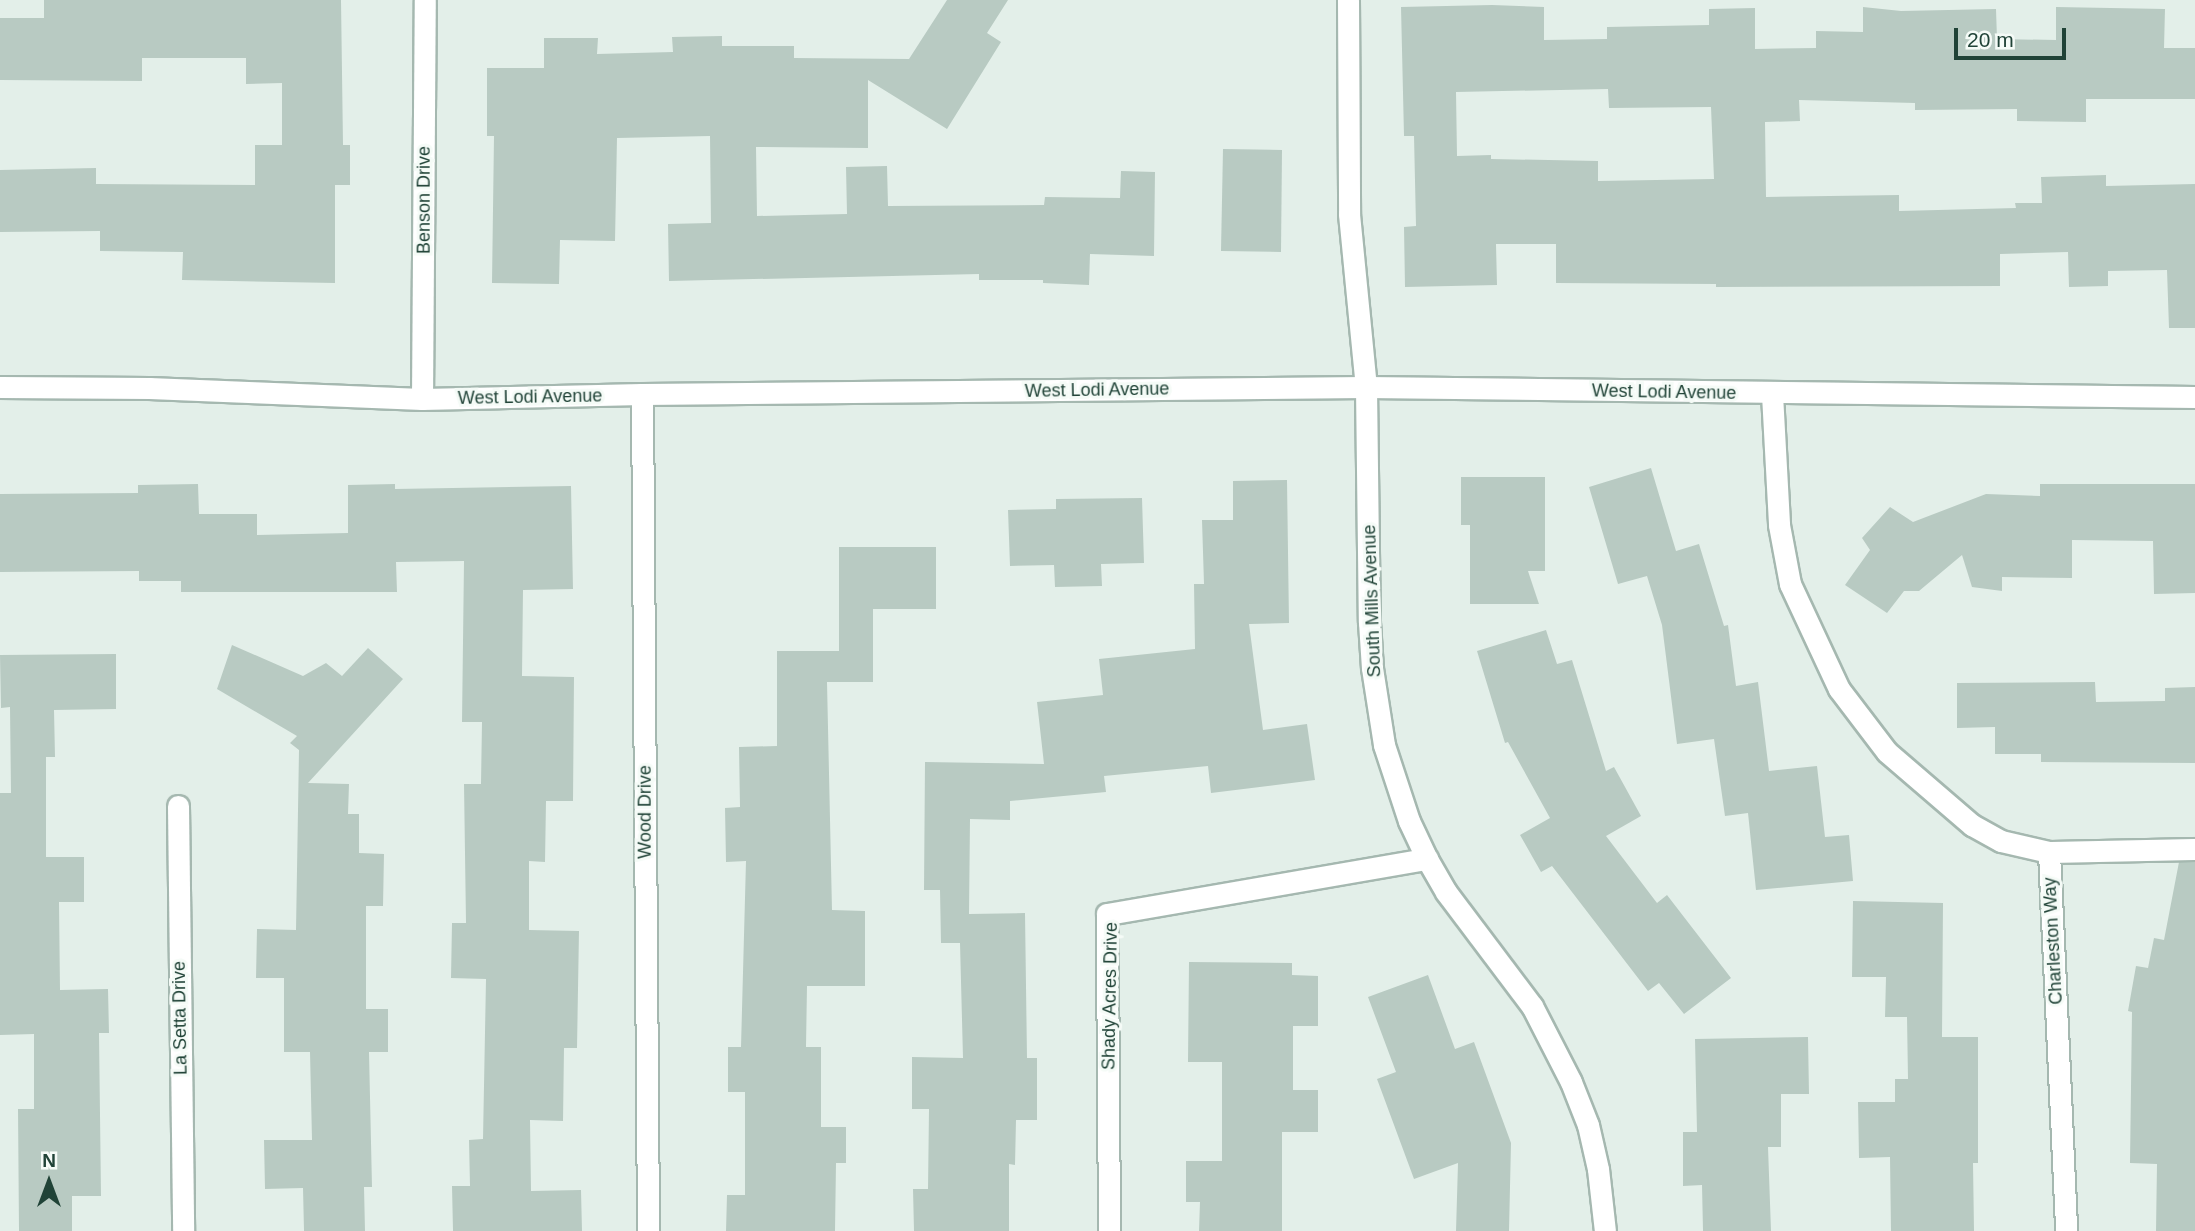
<!DOCTYPE html>
<html>
<head>
<meta charset="utf-8">
<style>
  body { margin:0 }
  #map { position:relative; width:2195px; height:1231px; overflow:hidden; background:#e3efe9; font-family:Helvetica,sans-serif }
  div>[style] { position:absolute }
  .building>* { inset:0; background:#b8cac2 }
  .roads { filter:drop-shadow(2px 0 #a5b8b0) drop-shadow(-2px 0 #a5b8b0) drop-shadow(0 2px #a5b8b0) drop-shadow(0 -2px #a5b8b0) }
  .minor>* { height:21px; margin:-10.5px; padding:0 10.5px; transform-origin:10.5px; border-radius:10.5px; background:#fff }
  .tertiary>* { height:21px; margin:-10.5px; padding:0 10.5px; transform-origin:10.5px; border-radius:10.5px; background:#fff }
  .secondary>* { height:21px; margin:-10.5px; padding:0 10.5px; transform-origin:10.5px; border-radius:10.5px; background:#fff }
  span { translate:-50% -50%; white-space:nowrap; text-align:center; line-height:1.15; -webkit-text-stroke:6px #f5fbf7; paint-order:stroke }
  .street-label { font-size:18px; color:#204337 }
  .north { position:absolute; left:14px; top:1147px; width:70px; height:70px; -webkit-text-stroke:5px #f5fbf7; paint-order:stroke; rotate:0deg; font-size:19px; font-weight:700; line-height:28px; text-align:center; color:#204337 }
  .north::after { content:''; display:block; margin:auto; width:24px; height:32px; background:#204337; clip-path:polygon(50% 0,100% 100%,50% 72%,0 100%) }
  .scale { position:absolute; left:1954px; top:28px; width:112px; height:32px; box-sizing:border-box; border:4px solid #204337; border-top:0; padding-left:9px; font-size:21px; line-height:24px; white-space:nowrap; color:#204337; -webkit-text-stroke:5px #f5fbf7; paint-order:stroke }
</style>
</head>
<body>
<div id="map">
  <div class="building">
    <i style="clip-path:polygon(44px 0,341px 0,343px 145px,350px 145px,350px 185px,335px 185px,335px 283px,182px 280px,183px 252px,100px 251px,100px 231px,0 232px,0 170px,96px 168px,96px 184px,255px 185px,255px 145px,282px 145px,282px 83px,246px 84px,246px 58px,142px 58px,142px 81px,0 80px,0 18px,44px 18px)"></i>
    <i style="clip-path:polygon(947px 0,1008px 0,987px 33px,1001px 42px,947px 129px,868px 80px,868px 148px,756px 147px,757px 216px,847px 214px,846px 167px,887px 166px,888px 206px,1044px 205px,1045px 197px,1120px 198px,1121px 171px,1155px 172px,1154px 256px,1090px 254px,1089px 285px,1043px 283px,1043px 280px,979px 280px,979px 274px,669px 281px,668px 224px,711px 223px,710px 136px,617px 138px,615px 241px,560px 240px,559px 284px,492px 283px,494px 136px,487px 136px,487px 68px,544px 68px,544px 38px,598px 38px,597px 54px,673px 52px,672px 37px,722px 36px,722px 46px,794px 46px,794px 58px,909px 59px)"></i>
    <i style="clip-path:polygon(evenodd,1492px 5px,1544px 7px,1544px 40px,1607px 39px,1607px 27px,1709px 25px,1709px 9px,1755px 8px,1755px 49px,1816px 48px,1816px 31px,1863px 32px,1863px 7px,1901px 11px,1996px 9px,1997px 39px,2056px 40px,2056px 7px,2165px 9px,2164px 48px,2195px 48px,2195px 99px,2086px 99px,2086px 122px,2017px 121px,2017px 109px,1915px 110px,1915px 103px,1799px 100px,1800px 121px,1765px 122px,1766px 197px,1899px 195px,1899px 211px,2016px 208px,2015px 203px,2042px 203px,2041px 177px,2106px 175px,2106px 186px,2195px 184px,2195px 328px,2169px 328px,2167px 270px,2108px 271px,2108px 286px,2069px 287px,2068px 252px,2000px 254px,2000px 286px,1716px 287px,1716px 284px,1556px 283px,1556px 244px,1496px 244px,1497px 285px,1405px 287px,1404px 227px,1416px 226px,1414px 136px,1404px 136px,1401px 7px,1492px 5px,1608px 89px,1609px 108px,1711px 107px,1714px 179px,1598px 181px,1598px 161px,1491px 159px,1491px 155px,1457px 156px,1456px 92px,1608px 89px)"></i>
    <i style="clip-path:polygon(1223px 149px,1282px 150px,1281px 252px,1221px 251px)"></i>
    <i style="clip-path:polygon(1651px 468px,1676px 551px,1699px 544px,1724px 626px,1728px 625px,1736px 686px,1758px 682px,1769px 771px,1817px 766px,1825px 837px,1849px 835px,1853px 881px,1756px 890px,1748px 813px,1725px 816px,1714px 739px,1677px 744px,1662px 625px,1647px 576px,1618px 584px,1589px 487px)"></i>
    <i style="clip-path:polygon(1461px 477px,1545px 477px,1545px 571px,1528px 571px,1539px 604px,1470px 604px,1470px 525px,1461px 525px)"></i>
    <i style="clip-path:polygon(1287px 480px,1289px 623px,1249px 624px,1263px 730px,1307px 724px,1315px 780px,1211px 793px,1208px 766px,1104px 776px,1106px 792px,1010px 801px,1010px 820px,970px 819px,969px 914px,1025px 913px,1027px 1058px,1037px 1058px,1037px 1120px,1016px 1120px,1015px 1165px,1009px 1164px,1009px 1231px,914px 1231px,913px 1189px,928px 1189px,929px 1109px,912px 1109px,912px 1057px,963px 1058px,960px 943px,941px 943px,940px 890px,924px 890px,925px 762px,1044px 764px,1037px 702px,1103px 695px,1099px 659px,1195px 649px,1194px 584px,1204px 584px,1202px 520px,1233px 520px,1233px 481px)"></i>
    <i style="clip-path:polygon(198px 484px,199px 514px,257px 514px,257px 535px,348px 533px,348px 485px,395px 484px,395px 489px,571px 486px,573px 589px,523px 590px,522px 676px,574px 677px,573px 801px,546px 801px,545px 862px,529px 861px,529px 930px,579px 931px,577px 1048px,564px 1048px,563px 1121px,530px 1120px,531px 1191px,581px 1190px,582px 1231px,453px 1231px,452px 1186px,470px 1186px,469px 1140px,483px 1139px,486px 979px,451px 978px,452px 923px,466px 923px,464px 784px,481px 784px,482px 722px,462px 722px,464px 561px,396px 562px,397px 592px,181px 592px,181px 581px,139px 581px,139px 571px,0 572px,0 494px,138px 493px,138px 485px)"></i>
    <i style="clip-path:polygon(2040px 484px,2195px 484px,2195px 593px,2154px 594px,2153px 541px,2072px 540px,2072px 578px,2002px 577px,2002px 591px,1972px 587px,1962px 555px,1919px 591px,1904px 591px,1887px 613px,1845px 585px,1870px 550px,1862px 538px,1890px 507px,1913px 522px,1986px 494px,2040px 496px)"></i>
    <i style="clip-path:polygon(1142px 498px,1144px 563px,1101px 564px,1102px 586px,1055px 587px,1054px 565px,1010px 566px,1008px 510px,1056px 509px,1056px 499px)"></i>
    <i style="clip-path:polygon(839px 547px,936px 547px,936px 609px,873px 609px,873px 682px,827px 682px,832px 910px,865px 911px,865px 986px,807px 986px,806px 1047px,821px 1047px,821px 1127px,846px 1127px,846px 1163px,836px 1163px,835px 1231px,726px 1231px,727px 1195px,745px 1195px,745px 1092px,728px 1092px,728px 1047px,741px 1047px,746px 861px,726px 862px,725px 808px,740px 807px,739px 747px,777px 746px,777px 651px,839px 651px)"></i>
    <i style="clip-path:polygon(1546px 630px,1557px 664px,1572px 660px,1606px 771px,1614px 767px,1641px 816px,1606px 836px,1657px 903px,1667px 895px,1731px 978px,1684px 1014px,1659px 983px,1648px 991px,1552px 866px,1541px 872px,1520px 835px,1550px 818px,1508px 742px,1505px 743px,1477px 651px)"></i>
    <i style="clip-path:polygon(232px 645px,303px 676px,326px 663px,342px 676px,368px 648px,403px 679px,308px 783px,349px 784px,348px 814px,359px 814px,359px 853px,384px 854px,383px 906px,366px 906px,366px 1009px,388px 1009px,388px 1052px,369px 1052px,372px 1187px,364px 1187px,365px 1231px,304px 1231px,303px 1188px,265px 1189px,264px 1140px,312px 1140px,310px 1052px,284px 1052px,284px 978px,256px 978px,257px 929px,296px 930px,299px 750px,290px 743px,297px 736px,217px 689px)"></i>
    <i style="clip-path:polygon(116px 654px,116px 709px,54px 710px,55px 757px,46px 757px,46px 857px,84px 857px,84px 902px,59px 902px,60px 990px,108px 989px,109px 1033px,99px 1033px,101px 1196px,72px 1196px,72px 1231px,19px 1231px,18px 1109px,34px 1109px,34px 1034px,0 1035px,0 793px,11px 793px,10px 707px,1px 708px,0 655px)"></i>
    <i style="clip-path:polygon(2095px 682px,2096px 702px,2165px 701px,2165px 688px,2195px 687px,2195px 763px,2041px 762px,2041px 754px,1995px 754px,1995px 727px,1957px 728px,1957px 683px)"></i>
    <i style="clip-path:polygon(2179px 862px,2195px 862px,2195px 1231px,2156px 1231px,2157px 1164px,2130px 1163px,2132px 1012px,2128px 1011px,2136px 966px,2148px 968px,2154px 938px,2164px 940px)"></i>
    <i style="clip-path:polygon(1853px 901px,1943px 903px,1942px 1037px,1978px 1037px,1978px 1163px,1973px 1163px,1974px 1231px,1891px 1231px,1890px 1157px,1859px 1158px,1858px 1102px,1895px 1102px,1895px 1079px,1908px 1079px,1907px 1017px,1885px 1017px,1886px 977px,1852px 977px)"></i>
    <i style="clip-path:polygon(1189px 962px,1292px 963px,1292px 975px,1318px 976px,1318px 1026px,1293px 1026px,1293px 1090px,1318px 1090px,1318px 1132px,1282px 1132px,1282px 1231px,1199px 1231px,1200px 1202px,1186px 1202px,1186px 1161px,1222px 1161px,1222px 1062px,1188px 1062px)"></i>
    <i style="clip-path:polygon(1428px 975px,1455px 1049px,1474px 1042px,1511px 1143px,1509px 1231px,1456px 1231px,1458px 1163px,1414px 1179px,1377px 1079px,1396px 1072px,1368px 997px)"></i>
    <i style="clip-path:polygon(1808px 1037px,1809px 1094px,1781px 1094px,1781px 1147px,1768px 1147px,1771px 1231px,1703px 1231px,1702px 1185px,1683px 1186px,1683px 1132px,1697px 1132px,1695px 1039px)"></i>
  </div>
  <div class="roads">
    <div class="minor">
      <i style="left:642px;top:394px;width:837px;rotate:89.59deg"></i>
      <i style="left:1772px;top:394px;width:131px;rotate:86.9deg"></i>
      <i style="left:1779px;top:525px;width:60px;rotate:79.4deg"></i>
      <i style="left:1790px;top:584px;width:116px;rotate:65deg"></i>
      <i style="left:1839px;top:689px;width:79px;rotate:52.7deg"></i>
      <i style="left:1887px;top:752px;width:112px;rotate:40.7deg"></i>
      <i style="left:1972px;top:825px;width:33px;rotate:29deg"></i>
      <i style="left:2001px;top:841px;width:49px;rotate:12.9deg"></i>
      <i style="left:2049px;top:852px;width:146px;rotate:-1.2deg"></i>
      <i style="left:422px;top:399px;width:399px;rotate:-89.6deg"></i>
      <i style="left:178px;top:806px;width:425px;rotate:89.3deg"></i>
      <i style="left:2049px;top:852px;width:379px;rotate:87.4deg"></i>
      <i style="left:1109px;top:1231px;width:317px;rotate:-90.4deg"></i>
      <i style="left:1107px;top:914px;width:325px;rotate:-9.8deg"></i>
    </div>
    <div class="tertiary">
      <i style="left:1348px;top:0;width:214px;rotate:89.7deg"></i>
      <i style="left:1349px;top:214px;width:174px;rotate:84.4deg"></i>
      <i style="left:1366px;top:387px;width:235px;rotate:89.3deg"></i>
      <i style="left:1369px;top:622px;width:46px;rotate:86.3deg"></i>
      <i style="left:1372px;top:668px;width:78px;rotate:81.1deg"></i>
      <i style="left:1384px;top:745px;width:80px;rotate:71.8deg"></i>
      <i style="left:1409px;top:821px;width:42px;rotate:64.7deg"></i>
      <i style="left:1427px;top:859px;width:38px;rotate:60deg"></i>
      <i style="left:1446px;top:892px;width:143px;rotate:53deg"></i>
      <i style="left:1532px;top:1006px;width:85px;rotate:62.8deg"></i>
      <i style="left:1571px;top:1082px;width:46px;rotate:68.4deg"></i>
      <i style="left:1588px;top:1125px;width:45px;rotate:77.2deg"></i>
      <i style="left:1598px;top:1169px;width:62px;rotate:83.6deg"></i>
    </div>
    <div class="secondary">
      <i style="left:0;top:387px;width:149px;rotate:0.4deg"></i>
      <i style="left:149px;top:388px;width:273px;rotate:2.3deg"></i>
      <i style="left:422px;top:399px;width:220px;rotate:-1.3deg"></i>
      <i style="left:642px;top:394px;width:724px;rotate:-0.55deg"></i>
      <i style="left:1366px;top:387px;width:829px;rotate:0.69deg"></i>
    </div>
  </div>
  <div class="street-label">
    <span style="left:424px;top:200px;rotate:-90deg">Benson Drive</span>
    <span style="left:1097px;top:390px;rotate:-1deg">West Lodi Avenue</span>
    <span style="left:1664px;top:392px;rotate:1deg">West Lodi Avenue</span>
    <span style="left:530px;top:397px;rotate:-1deg">West Lodi Avenue</span>
    <span style="left:1372px;top:601px;rotate:-92deg">South Mills Avenue</span>
    <span style="left:645px;top:812px;rotate:-90deg">Wood Drive</span>
    <span style="left:2053px;top:941px;rotate:-93deg">Charleston Way</span>
    <span style="left:1110px;top:996px;rotate:-89deg">Shady Acres Drive</span>
    <span style="left:180px;top:1018px;rotate:-91deg">La Setta Drive</span>
  </div>
  <div class="north">N</div>
  <div class="scale">20 m</div>
</div>
</body>
</html>
